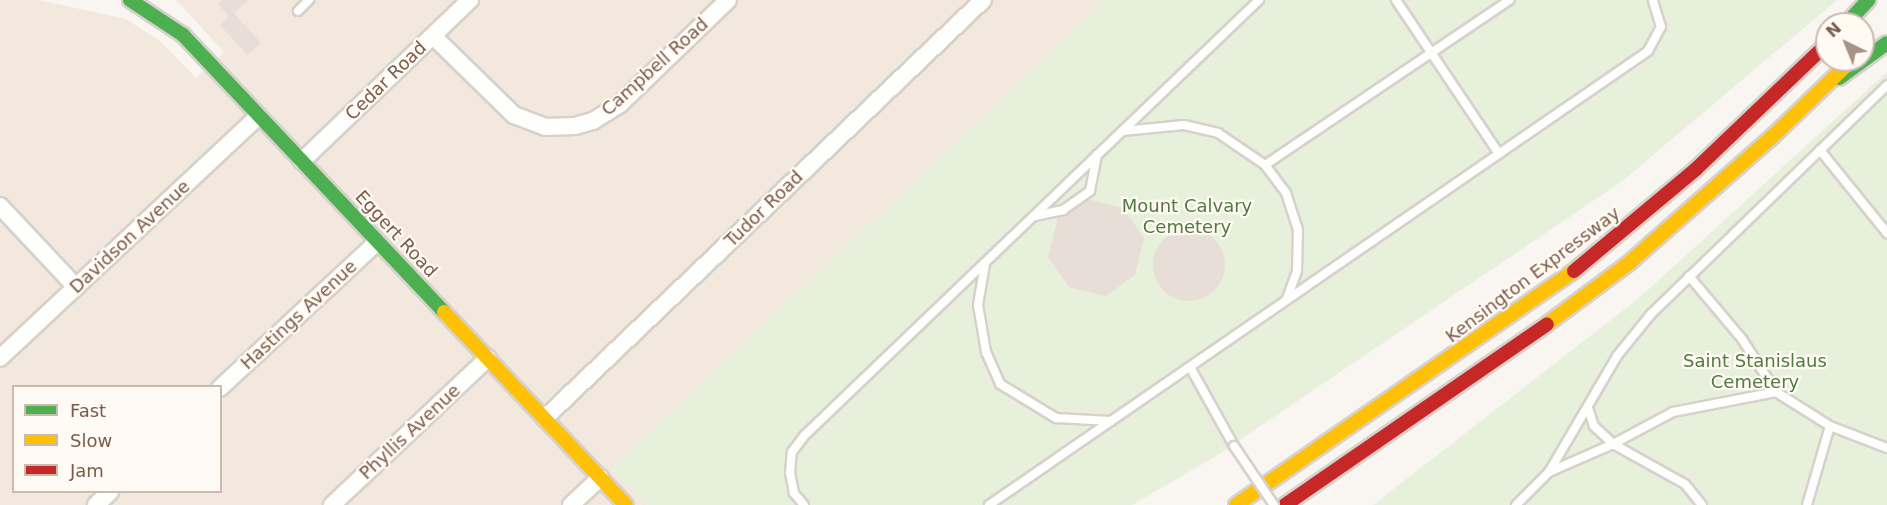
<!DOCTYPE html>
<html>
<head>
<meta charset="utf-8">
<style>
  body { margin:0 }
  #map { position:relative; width:1887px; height:505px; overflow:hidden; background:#f9f5f0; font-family:"DejaVu Sans",sans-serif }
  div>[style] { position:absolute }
  .residential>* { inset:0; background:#f2e8de }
  .green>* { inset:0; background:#e7f0db }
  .building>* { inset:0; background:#e6ded7 }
  .round { border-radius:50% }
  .roads { filter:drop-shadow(2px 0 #d7d1cb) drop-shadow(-2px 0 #d7d1cb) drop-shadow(0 2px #d7d1cb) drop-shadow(0 -2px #d7d1cb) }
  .lane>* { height:8px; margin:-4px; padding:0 4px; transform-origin:4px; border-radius:4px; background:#fefefd }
  .street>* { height:16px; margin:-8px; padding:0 8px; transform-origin:8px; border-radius:8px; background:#fefefd }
  .fast>* { height:14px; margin:-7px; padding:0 7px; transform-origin:7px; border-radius:7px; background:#4caf50 }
  .slow>* { height:14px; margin:-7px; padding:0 7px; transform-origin:7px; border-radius:7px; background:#ffc107 }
  .jam>* { height:14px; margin:-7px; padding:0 7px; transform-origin:7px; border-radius:7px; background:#c62828 }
  .bridges { filter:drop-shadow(2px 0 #d7d1cb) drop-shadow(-2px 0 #d7d1cb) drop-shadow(0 2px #d7d1cb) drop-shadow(0 -2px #d7d1cb) }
  .lane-bridge>* { height:8px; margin:-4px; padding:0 4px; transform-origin:4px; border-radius:4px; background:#fefefd }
  span { translate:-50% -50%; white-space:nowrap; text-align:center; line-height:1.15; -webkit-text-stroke:4.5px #fffaf3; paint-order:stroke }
  .street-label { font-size:18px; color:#7a5c4d }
  .park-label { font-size:18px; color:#537a41 }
  .legend { position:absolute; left:12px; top:385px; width:210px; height:108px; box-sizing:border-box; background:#fffaf3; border:2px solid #cabbb1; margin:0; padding:8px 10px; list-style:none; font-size:18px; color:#7a5c4d }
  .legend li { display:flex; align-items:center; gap:12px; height:30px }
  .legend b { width:30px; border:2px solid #cabbb1 }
  .north { position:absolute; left:1815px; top:12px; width:60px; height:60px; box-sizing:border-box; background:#fffaf3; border:2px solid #cabbb1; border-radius:50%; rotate:317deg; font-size:16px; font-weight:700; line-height:24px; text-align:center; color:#7a5c4d }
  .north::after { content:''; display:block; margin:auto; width:21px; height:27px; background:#a69286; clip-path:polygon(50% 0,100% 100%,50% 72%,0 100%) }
</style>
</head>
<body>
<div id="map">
  <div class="residential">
    <i style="clip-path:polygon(evenodd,0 0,38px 0,126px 19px,160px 41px,196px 78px,224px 52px,176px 0,1105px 0,612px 468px,648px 505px,0 505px,0 0,14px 386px,220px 386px,220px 492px,14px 492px,14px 386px)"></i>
  </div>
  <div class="green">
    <i style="clip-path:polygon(1105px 0,1837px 0,1621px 182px,1213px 458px,1132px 505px,648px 505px,611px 468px)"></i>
    <i style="clip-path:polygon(1887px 72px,1887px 505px,1373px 505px,1639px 298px)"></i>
  </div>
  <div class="building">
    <i style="clip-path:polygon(222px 0,249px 0,234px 13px,261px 43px,247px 55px,220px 25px,229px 16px,218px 4px)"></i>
    <i style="clip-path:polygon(1086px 199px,1123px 208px,1144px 238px,1135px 275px,1106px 296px,1069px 287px,1048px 257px,1060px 209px,1073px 200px,1078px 206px)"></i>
    <i class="round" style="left:1153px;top:229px;width:72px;height:72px"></i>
  </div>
  <div class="roads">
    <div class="lane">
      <i style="left:1396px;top:0;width:185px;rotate:56.2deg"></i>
      <i style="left:298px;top:11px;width:16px;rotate:-45deg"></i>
      <i style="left:1123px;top:131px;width:61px;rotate:-5.6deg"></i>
      <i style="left:1184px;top:125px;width:35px;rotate:13deg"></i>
      <i style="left:1218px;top:133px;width:57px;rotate:34.2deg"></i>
      <i style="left:1265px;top:165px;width:35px;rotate:53deg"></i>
      <i style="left:1286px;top:193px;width:39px;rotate:72deg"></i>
      <i style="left:1298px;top:230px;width:41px;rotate:91.4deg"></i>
      <i style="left:1297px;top:271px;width:30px;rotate:110deg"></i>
      <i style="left:1820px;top:150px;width:107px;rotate:51.1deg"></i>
      <i style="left:1265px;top:165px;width:295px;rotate:-34deg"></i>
      <i style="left:1035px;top:216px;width:29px;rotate:-12deg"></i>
      <i style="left:1063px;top:210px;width:33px;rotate:-35deg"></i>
      <i style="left:1090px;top:191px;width:37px;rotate:-79deg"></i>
      <i style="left:985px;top:264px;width:42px;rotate:99.7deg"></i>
      <i style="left:978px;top:305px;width:48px;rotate:80.3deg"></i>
      <i style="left:986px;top:352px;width:35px;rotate:66deg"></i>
      <i style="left:1000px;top:384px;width:66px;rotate:31.3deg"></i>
      <i style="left:1056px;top:418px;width:55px;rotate:3.1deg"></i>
      <i style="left:1689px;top:276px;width:82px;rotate:49.9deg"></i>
      <i style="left:1742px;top:339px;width:63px;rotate:57.3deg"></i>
      <i style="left:1776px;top:392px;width:64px;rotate:32.2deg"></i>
      <i style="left:1830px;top:426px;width:61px;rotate:21.1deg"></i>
      <i style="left:1190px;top:367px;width:90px;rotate:60.9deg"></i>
      <i style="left:1588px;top:408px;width:19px;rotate:72deg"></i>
      <i style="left:1594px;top:426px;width:26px;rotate:43deg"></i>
      <i style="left:1613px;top:444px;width:68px;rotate:-28.1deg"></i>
      <i style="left:1673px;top:412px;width:105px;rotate:-11deg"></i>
      <i style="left:1549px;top:472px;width:134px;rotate:-59.6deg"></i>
      <i style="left:1617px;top:356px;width:54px;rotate:-51deg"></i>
      <i style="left:1651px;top:314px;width:329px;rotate:-44.1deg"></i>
      <i style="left:804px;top:505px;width:16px;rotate:-130deg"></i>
      <i style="left:794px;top:493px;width:20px;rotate:-101deg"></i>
      <i style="left:790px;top:473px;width:21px;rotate:-85deg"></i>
      <i style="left:792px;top:452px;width:21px;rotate:-53deg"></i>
      <i style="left:805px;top:435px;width:629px;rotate:-43.78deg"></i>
      <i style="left:989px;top:505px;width:800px;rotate:-34.56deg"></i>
      <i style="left:1648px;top:51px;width:27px;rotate:-62deg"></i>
      <i style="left:1661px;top:27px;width:28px;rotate:-107deg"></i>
      <i style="left:1516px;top:505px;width:47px;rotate:-45deg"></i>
      <i style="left:1549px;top:472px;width:70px;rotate:-23.6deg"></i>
      <i style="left:1613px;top:444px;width:82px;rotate:29.1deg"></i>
      <i style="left:1685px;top:484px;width:27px;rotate:51deg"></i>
      <i style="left:1807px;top:505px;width:82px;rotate:-73.8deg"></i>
    </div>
    <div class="street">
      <i style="left:433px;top:36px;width:113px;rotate:44.3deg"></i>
      <i style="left:514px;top:115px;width:33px;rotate:21deg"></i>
      <i style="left:545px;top:127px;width:30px;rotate:-2deg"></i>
      <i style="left:575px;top:126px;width:19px;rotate:-16deg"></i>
      <i style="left:593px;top:121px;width:31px;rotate:-32deg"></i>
      <i style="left:619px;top:105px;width:151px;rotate:-43.9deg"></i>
      <i style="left:302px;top:161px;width:233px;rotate:-43.8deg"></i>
      <i style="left:0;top:206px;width:111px;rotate:46.8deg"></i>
      <i style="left:0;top:358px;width:354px;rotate:-43.1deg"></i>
      <i style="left:220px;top:388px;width:214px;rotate:-42.9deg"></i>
      <i style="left:545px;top:418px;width:605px;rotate:-43.66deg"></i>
      <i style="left:96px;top:505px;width:19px;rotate:-43deg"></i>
      <i style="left:332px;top:505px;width:214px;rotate:-43.3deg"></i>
      <i style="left:571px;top:505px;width:40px;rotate:-43deg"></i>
    </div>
    <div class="fast">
      <i style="left:130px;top:0;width:64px;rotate:33.4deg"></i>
      <i style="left:183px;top:35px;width:381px;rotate:46.7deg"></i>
      <i style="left:1846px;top:24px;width:33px;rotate:-47deg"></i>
      <i style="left:1839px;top:78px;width:59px;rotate:-36.1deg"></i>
    </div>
    <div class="slow">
      <i style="left:444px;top:312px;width:265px;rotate:46.7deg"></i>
      <i style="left:1547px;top:324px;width:102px;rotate:-36.6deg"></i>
      <i style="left:1629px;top:263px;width:192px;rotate:-41.4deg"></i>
      <i style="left:1773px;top:136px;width:110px;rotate:-43.9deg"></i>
      <i style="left:1236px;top:505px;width:411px;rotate:-34.7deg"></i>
    </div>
    <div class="jam">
      <i style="left:1574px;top:271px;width:159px;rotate:-39.9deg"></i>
      <i style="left:1696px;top:169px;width:181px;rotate:-43.7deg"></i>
      <i style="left:1285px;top:505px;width:318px;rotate:-34.6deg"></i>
    </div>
  </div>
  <div class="bridges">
    <div class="lane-bridge">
      <i style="left:1234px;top:446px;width:71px;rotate:55.9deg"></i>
    </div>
  </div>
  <div class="street-label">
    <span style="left:655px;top:67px;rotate:-42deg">Campbell Road</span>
    <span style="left:386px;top:81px;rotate:-44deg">Cedar Road</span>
    <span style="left:764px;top:209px;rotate:-44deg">Tudor Road</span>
    <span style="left:396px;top:234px;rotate:47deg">Eggert Road</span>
    <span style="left:130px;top:237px;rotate:-43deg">Davidson Avenue</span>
    <span style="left:1533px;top:275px;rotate:-37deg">Kensington Expressway</span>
    <span style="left:299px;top:315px;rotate:-43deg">Hastings Avenue</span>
    <span style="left:410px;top:432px;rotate:-43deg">Phyllis Avenue</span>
  </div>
  <div class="park-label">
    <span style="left:1187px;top:217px">Mount Calvary<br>Cemetery</span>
    <span style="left:1755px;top:372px">Saint Stanislaus<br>Cemetery</span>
  </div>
  <ul class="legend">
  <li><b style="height:8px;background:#4caf50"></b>Fast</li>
  <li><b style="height:8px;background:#ffc107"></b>Slow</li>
  <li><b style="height:8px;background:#c62828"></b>Jam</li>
  </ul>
  <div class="north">N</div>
</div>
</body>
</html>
